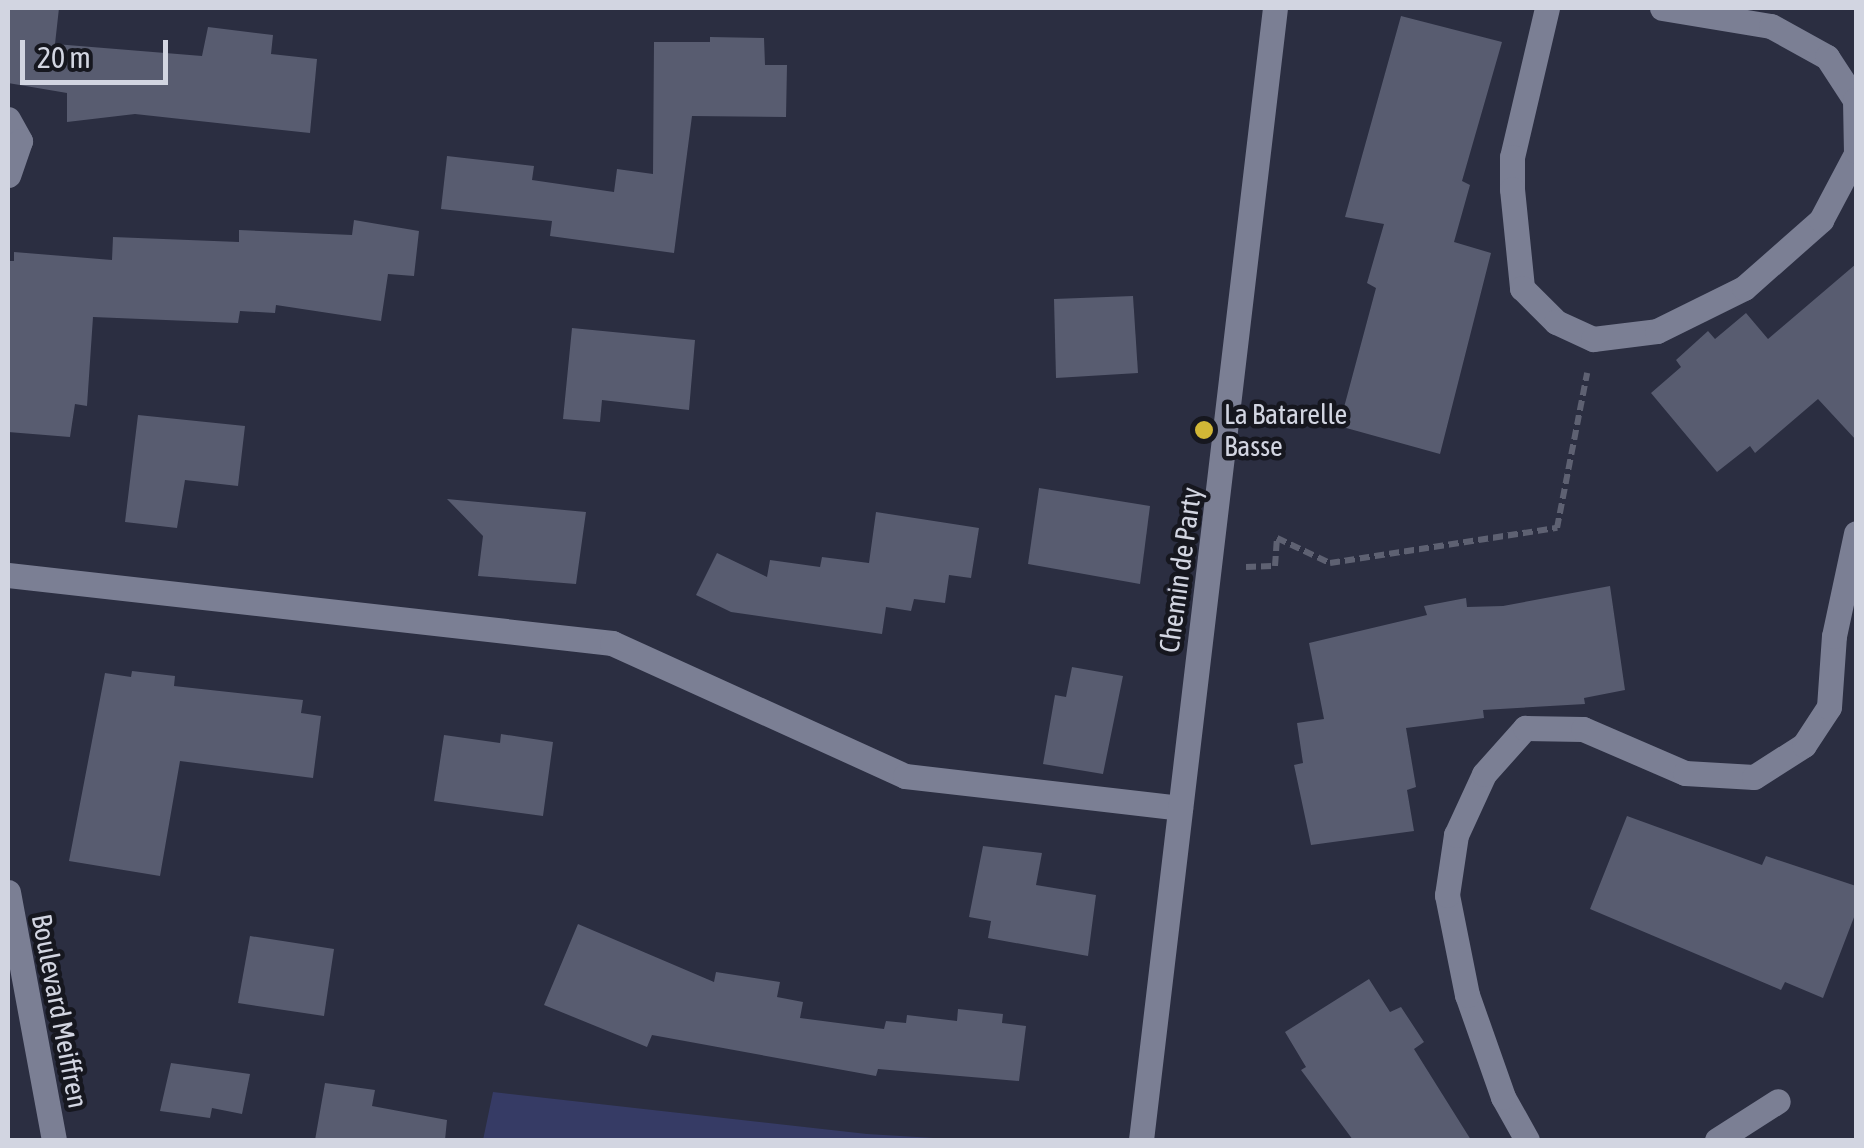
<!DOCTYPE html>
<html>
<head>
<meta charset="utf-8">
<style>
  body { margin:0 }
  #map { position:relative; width:1864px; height:1148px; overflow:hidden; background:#2b2e41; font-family:"Asap Condensed",sans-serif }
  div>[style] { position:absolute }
  .green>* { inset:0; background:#363b65 }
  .building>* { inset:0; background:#585c70 }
  .path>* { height:6px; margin-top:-3px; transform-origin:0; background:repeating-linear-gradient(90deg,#5e6172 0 10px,transparent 0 15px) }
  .minor>* { height:25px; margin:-12.5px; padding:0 12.5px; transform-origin:12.5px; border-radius:12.5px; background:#7b7f94 }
  .dots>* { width:28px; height:28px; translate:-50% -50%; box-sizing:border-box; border:5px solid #16171f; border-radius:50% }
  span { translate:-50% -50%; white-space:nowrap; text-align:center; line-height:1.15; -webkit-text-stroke:9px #16171f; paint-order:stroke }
  .poi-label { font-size:28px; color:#d2d5e1 }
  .left { translate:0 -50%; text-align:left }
  .street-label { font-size:28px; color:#d2d5e1 }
  .frame { position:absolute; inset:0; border:10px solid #d2d5e1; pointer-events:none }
  .scale { position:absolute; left:20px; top:40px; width:148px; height:45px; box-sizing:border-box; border:5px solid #d2d5e1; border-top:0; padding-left:12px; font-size:30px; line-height:35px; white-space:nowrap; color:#d2d5e1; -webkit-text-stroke:8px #16171f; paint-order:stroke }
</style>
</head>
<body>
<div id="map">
  <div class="green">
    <i style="clip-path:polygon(493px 1092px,867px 1134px,967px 1140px,483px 1140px)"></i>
  </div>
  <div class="building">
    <i style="clip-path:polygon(8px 8px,59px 8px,55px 44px,202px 56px,208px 27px,273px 35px,271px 54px,317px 59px,310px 133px,135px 114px,67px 122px,67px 93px,8px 83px)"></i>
    <i style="clip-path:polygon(1401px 16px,1502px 42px,1462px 181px,1470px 185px,1454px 242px,1491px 253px,1440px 454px,1339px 426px,1376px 288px,1367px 283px,1384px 224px,1345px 217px)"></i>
    <i style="clip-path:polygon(710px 37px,764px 38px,765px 65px,787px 65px,786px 117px,692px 116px,674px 253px,550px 236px,552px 221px,441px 209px,447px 156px,534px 166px,532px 180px,614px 192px,617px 169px,653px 174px,654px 42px,710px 42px)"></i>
    <i style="clip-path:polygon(354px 220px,419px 231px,414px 276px,388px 274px,381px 321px,276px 305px,275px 313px,240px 311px,238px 323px,93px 317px,87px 406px,75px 404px,70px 437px,8px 432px,8px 261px,14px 261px,14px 252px,112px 260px,113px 237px,239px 242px,239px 230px,352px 235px)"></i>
    <i style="clip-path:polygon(1856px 264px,1856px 440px,1818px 399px,1755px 453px,1750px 446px,1717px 472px,1651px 393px,1681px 367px,1676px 360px,1708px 331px,1715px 339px,1746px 313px,1768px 339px)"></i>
    <i style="clip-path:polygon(1133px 296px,1138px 373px,1056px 378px,1054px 299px)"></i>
    <i style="clip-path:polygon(572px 328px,695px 340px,689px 410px,602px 400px,600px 422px,563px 419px)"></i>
    <i style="clip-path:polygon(138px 415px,245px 426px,238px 486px,185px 480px,177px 528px,125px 522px)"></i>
    <i style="clip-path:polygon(1039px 488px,1150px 506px,1140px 584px,1028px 564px)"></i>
    <i style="clip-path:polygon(447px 499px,586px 512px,576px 584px,478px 576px,483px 536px)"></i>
    <i style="clip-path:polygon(876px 512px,979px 528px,971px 578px,949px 575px,945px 603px,914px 599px,911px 611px,886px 607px,882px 634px,731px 612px,696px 595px,717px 553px,767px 577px,770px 560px,820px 567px,822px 557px,869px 563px)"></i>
    <i style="clip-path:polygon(1610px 586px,1625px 690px,1584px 698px,1585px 704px,1483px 710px,1484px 718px,1406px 728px,1416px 787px,1407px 790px,1414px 831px,1311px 845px,1294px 765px,1303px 763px,1297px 723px,1324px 719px,1309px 643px,1427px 615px,1424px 606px,1466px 598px,1467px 607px,1503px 606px)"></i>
    <i style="clip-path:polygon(1072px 667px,1123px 676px,1103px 774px,1043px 764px,1055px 695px,1066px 697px)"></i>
    <i style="clip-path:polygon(132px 671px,175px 676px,174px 686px,303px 700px,301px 713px,321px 716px,313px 778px,180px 761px,160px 876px,69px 861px,105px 673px,131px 677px)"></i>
    <i style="clip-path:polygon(501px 734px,553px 742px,543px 816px,434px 801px,444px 735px,500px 743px)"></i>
    <i style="clip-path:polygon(1627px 816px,1762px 865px,1766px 856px,1856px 886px,1856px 912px,1823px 998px,1785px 982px,1781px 990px,1590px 909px)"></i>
    <i style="clip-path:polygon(983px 846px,1042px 853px,1036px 885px,1096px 895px,1088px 956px,988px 938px,991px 921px,969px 917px)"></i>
    <i style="clip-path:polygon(578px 924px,714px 982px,716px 972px,780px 982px,777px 997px,803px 1002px,800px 1018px,884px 1029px,886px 1021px,906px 1023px,907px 1015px,957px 1021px,958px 1009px,1003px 1014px,1002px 1023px,1026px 1026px,1019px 1081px,878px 1069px,876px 1076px,652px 1035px,647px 1047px,544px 1005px)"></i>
    <i style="clip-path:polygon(250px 936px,334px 949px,324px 1016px,238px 1003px)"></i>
    <i style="clip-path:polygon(1369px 979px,1390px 1012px,1401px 1007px,1424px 1042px,1414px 1049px,1471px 1140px,1353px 1140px,1301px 1070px,1306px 1067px,1285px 1032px)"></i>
    <i style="clip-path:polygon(171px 1063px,250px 1074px,242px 1114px,212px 1108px,210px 1118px,160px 1111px)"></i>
    <i style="clip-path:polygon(325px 1083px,375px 1090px,372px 1106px,447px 1120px,445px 1140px,315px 1140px)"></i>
  </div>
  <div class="path">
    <i style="left:1246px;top:567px;width:29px;rotate:-2deg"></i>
    <i style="left:1275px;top:566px;width:28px;rotate:-86deg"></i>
    <i style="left:1277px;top:538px;width:59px;rotate:25.3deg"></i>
    <i style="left:1330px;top:563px;width:230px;rotate:-8.8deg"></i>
    <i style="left:1557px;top:528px;width:158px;rotate:-79deg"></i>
  </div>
  <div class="minor">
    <i style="left:1547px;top:8px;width:153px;rotate:103.2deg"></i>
    <i style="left:1512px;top:157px;width:32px;rotate:90deg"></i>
    <i style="left:1512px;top:189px;width:100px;rotate:84.2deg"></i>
    <i style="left:1522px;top:288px;width:48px;rotate:45deg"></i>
    <i style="left:1556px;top:322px;width:41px;rotate:24.7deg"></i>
    <i style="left:1593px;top:339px;width:64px;rotate:-7.1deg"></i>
    <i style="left:1657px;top:331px;width:97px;rotate:-26.3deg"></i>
    <i style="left:1744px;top:288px;width:103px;rotate:-41.4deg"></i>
    <i style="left:1821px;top:220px;width:75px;rotate:-62.1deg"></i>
    <i style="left:1662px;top:8px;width:110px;rotate:9.4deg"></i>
    <i style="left:1771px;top:26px;width:64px;rotate:29deg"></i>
    <i style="left:1827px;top:57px;width:51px;rotate:56.9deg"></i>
    <i style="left:1855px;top:100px;width:51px;rotate:88.9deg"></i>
    <i style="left:8px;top:119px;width:25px;rotate:61deg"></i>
    <i style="left:20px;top:141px;width:36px;rotate:109deg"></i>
    <i style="left:8px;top:575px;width:608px;rotate:6.42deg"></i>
    <i style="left:612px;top:643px;width:322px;rotate:24.4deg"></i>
    <i style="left:905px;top:776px;width:277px;rotate:6.6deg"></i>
    <i style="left:8px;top:892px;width:252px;rotate:79.5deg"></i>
    <i style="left:1141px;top:1140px;width:1140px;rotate:-83.25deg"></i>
    <i style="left:1527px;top:1140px;width:49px;rotate:-119.2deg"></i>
    <i style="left:1503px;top:1097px;width:108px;rotate:-109.4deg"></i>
    <i style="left:1467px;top:995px;width:102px;rotate:-101.3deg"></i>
    <i style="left:1447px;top:895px;width:61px;rotate:-81.5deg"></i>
    <i style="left:1456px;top:835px;width:67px;rotate:-65.3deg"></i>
    <i style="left:1484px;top:774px;width:62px;rotate:-48.3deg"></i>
    <i style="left:1525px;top:728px;width:58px;rotate:1deg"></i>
    <i style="left:1583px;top:729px;width:111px;rotate:23.3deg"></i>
    <i style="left:1685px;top:773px;width:69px;rotate:3.3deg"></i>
    <i style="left:1754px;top:777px;width:59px;rotate:-32.6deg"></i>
    <i style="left:1804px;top:745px;width:45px;rotate:-56.7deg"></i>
    <i style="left:1829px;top:707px;width:71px;rotate:-86deg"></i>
    <i style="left:1834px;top:636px;width:105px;rotate:-77.9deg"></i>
    <i style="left:1717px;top:1140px;width:72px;rotate:-32.6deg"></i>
  </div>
  <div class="dots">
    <i style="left:1204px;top:430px;background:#d2b736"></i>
  </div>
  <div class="poi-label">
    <span class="left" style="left:1224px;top:430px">La Batarelle<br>Basse</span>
  </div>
  <div class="street-label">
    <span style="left:1180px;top:570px;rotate:-82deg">Chemin de Party</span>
    <span style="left:60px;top:1011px;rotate:79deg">Boulevard Meiffren</span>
  </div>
  <div class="frame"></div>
  <div class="scale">20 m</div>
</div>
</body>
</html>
